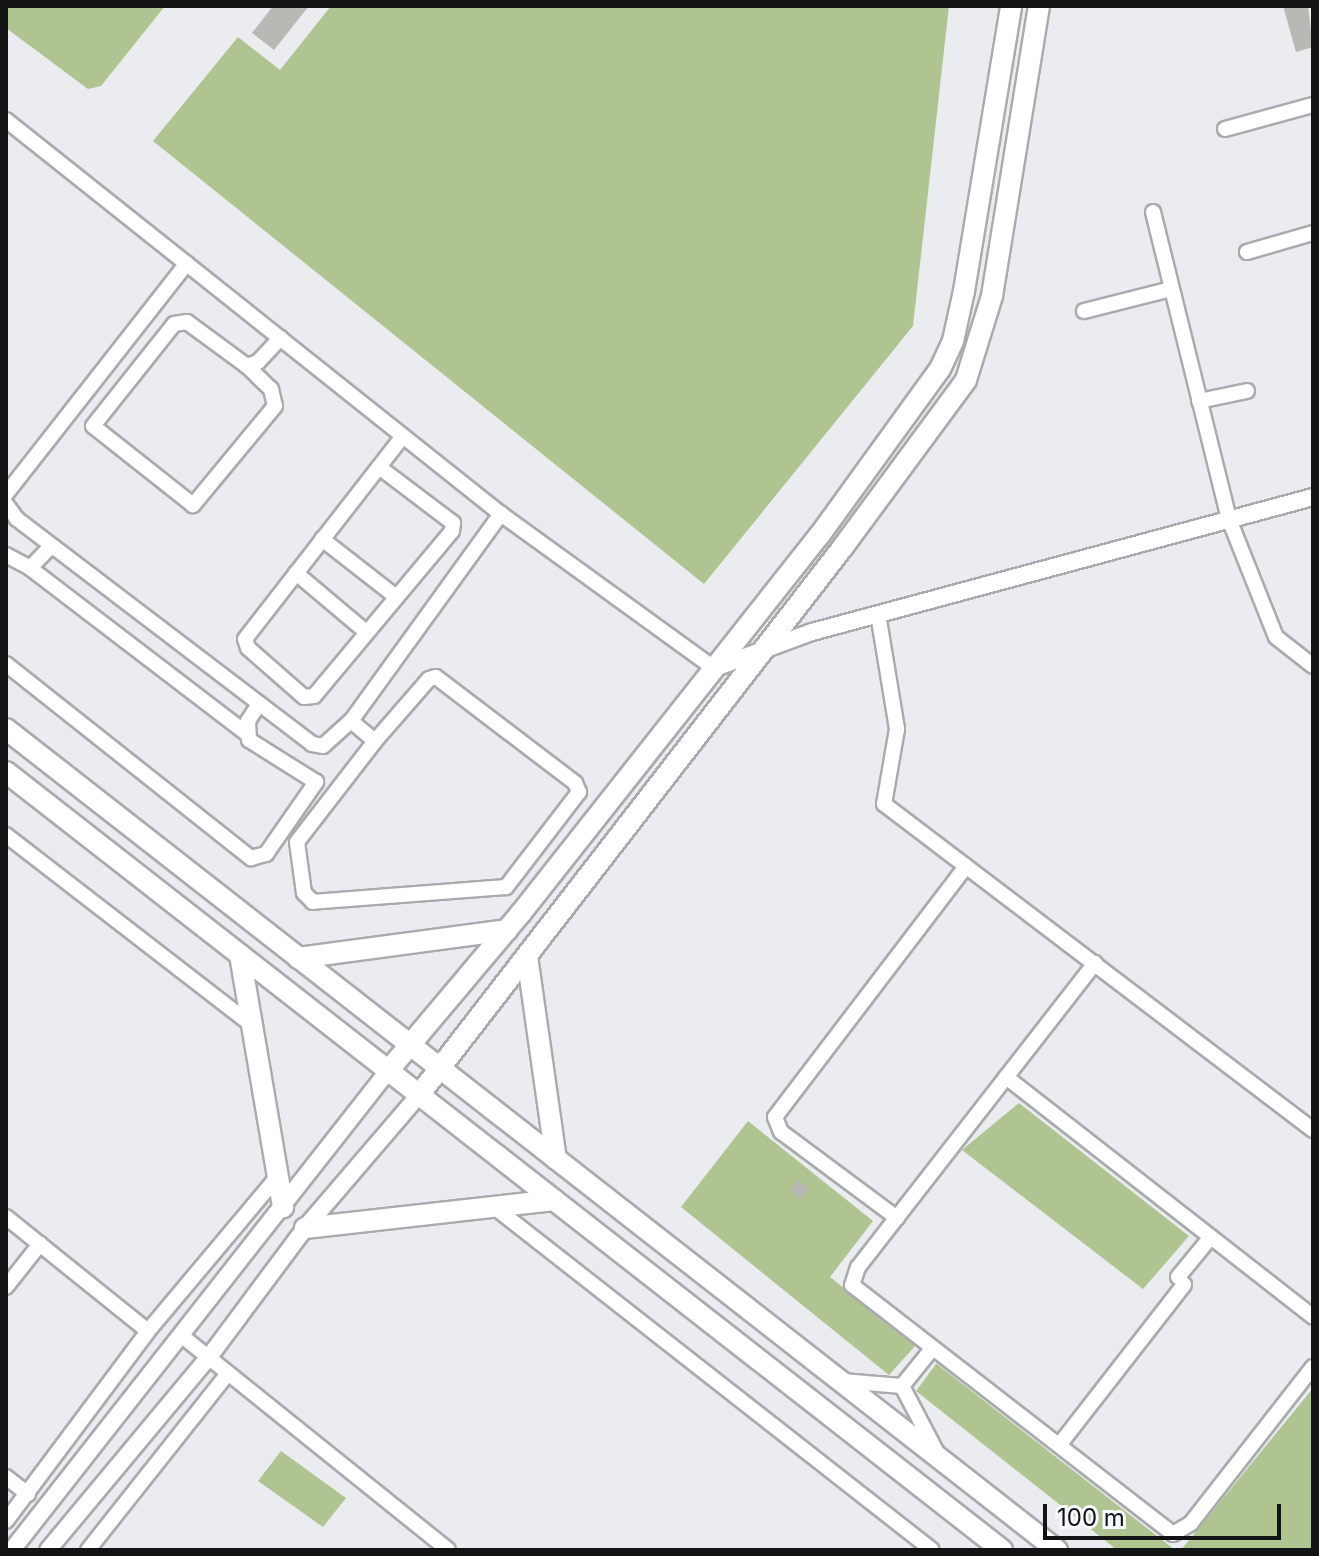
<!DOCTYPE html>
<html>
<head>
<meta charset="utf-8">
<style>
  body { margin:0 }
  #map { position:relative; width:1319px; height:1556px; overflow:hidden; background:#eaecef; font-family:Inter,sans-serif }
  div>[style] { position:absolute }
  .green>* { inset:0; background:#afc491 }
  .building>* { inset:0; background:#bab8b5 }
  .roads { filter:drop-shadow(2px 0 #a9abae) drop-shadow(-2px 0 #a9abae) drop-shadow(0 2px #a9abae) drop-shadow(0 -2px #a9abae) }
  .minor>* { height:14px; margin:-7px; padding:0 7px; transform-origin:7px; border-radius:7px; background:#fff }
  .tertiary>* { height:16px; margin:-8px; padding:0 8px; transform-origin:8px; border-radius:8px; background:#fff }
  .secondary>* { height:20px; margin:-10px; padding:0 10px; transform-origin:10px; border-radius:10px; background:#fff }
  span { translate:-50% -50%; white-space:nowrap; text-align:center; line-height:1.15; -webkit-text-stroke:6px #f7f9fd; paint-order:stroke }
  .frame { position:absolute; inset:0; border:8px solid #121314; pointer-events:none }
  .scale { position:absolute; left:1043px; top:1504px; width:238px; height:36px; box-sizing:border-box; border:4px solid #121314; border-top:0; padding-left:10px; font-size:24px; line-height:28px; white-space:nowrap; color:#121314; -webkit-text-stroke:6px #f7f9fd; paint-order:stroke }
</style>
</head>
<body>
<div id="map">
  <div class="green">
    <i style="clip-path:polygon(6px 6px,165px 6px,101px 86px,88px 89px,6px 28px)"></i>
    <i style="clip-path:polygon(331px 6px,949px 6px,913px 326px,704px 584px,153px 141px,238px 37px,280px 70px)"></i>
    <i style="clip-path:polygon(1019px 1103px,1189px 1236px,1143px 1289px,962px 1150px)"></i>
    <i style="clip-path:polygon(748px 1121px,873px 1221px,830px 1277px,916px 1345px,889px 1375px,681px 1207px)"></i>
    <i style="clip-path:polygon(936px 1364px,937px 1364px,1175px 1550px,1117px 1550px,916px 1391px)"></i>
    <i style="clip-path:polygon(1313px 1388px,1313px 1550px,1181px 1550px)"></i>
    <i style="clip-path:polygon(281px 1451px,346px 1498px,323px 1527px,258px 1481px)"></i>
  </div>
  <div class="building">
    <i style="clip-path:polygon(273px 6px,309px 6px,274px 50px,252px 33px)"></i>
    <i style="clip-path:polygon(1283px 6px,1308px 6px,1313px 47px,1296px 52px)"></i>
    <i style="clip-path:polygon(798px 1180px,809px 1189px,800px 1198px,790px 1190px)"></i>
  </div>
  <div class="roads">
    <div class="minor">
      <i style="left:6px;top:120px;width:633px;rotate:38.52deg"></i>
      <i style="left:501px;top:514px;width:263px;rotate:35.9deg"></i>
      <i style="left:1225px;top:129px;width:91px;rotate:-15.3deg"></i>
      <i style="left:1153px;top:212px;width:316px;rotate:76.1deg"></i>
      <i style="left:1229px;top:519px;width:127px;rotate:68.3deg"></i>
      <i style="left:1276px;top:637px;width:47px;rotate:38.1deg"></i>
      <i style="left:1247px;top:252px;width:69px;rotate:-16.1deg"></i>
      <i style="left:1084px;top:311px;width:90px;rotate:-14.2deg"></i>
      <i style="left:247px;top:366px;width:33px;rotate:44deg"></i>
      <i style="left:271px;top:389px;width:17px;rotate:77deg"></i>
      <i style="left:275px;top:406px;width:129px;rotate:129.6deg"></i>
      <i style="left:193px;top:505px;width:127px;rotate:-141.7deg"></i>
      <i style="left:93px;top:426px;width:130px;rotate:-51.5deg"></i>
      <i style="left:174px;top:324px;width:13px;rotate:-9deg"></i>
      <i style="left:187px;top:322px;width:74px;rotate:36.3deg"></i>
      <i style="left:247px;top:366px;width:12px;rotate:-20deg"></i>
      <i style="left:258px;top:362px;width:33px;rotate:-47deg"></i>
      <i style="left:1199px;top:401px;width:49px;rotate:-11.8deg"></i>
      <i style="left:379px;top:467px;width:93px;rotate:37.1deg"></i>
      <i style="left:453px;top:523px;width:8px;rotate:97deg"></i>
      <i style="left:452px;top:531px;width:215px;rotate:129.9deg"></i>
      <i style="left:314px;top:696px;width:10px;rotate:174deg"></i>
      <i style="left:304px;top:697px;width:74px;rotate:-138.8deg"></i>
      <i style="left:248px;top:648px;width:9px;rotate:-108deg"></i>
      <i style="left:245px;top:639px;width:257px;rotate:-52.1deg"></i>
      <i style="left:6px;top:494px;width:293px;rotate:-51.9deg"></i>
      <i style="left:6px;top:504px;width:19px;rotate:54deg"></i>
      <i style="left:17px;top:519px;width:371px;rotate:37.3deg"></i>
      <i style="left:312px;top:744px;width:11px;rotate:10deg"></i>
      <i style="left:323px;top:746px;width:38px;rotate:-42deg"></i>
      <i style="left:351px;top:721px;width:256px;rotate:-54.1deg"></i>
      <i style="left:322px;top:539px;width:93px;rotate:38deg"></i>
      <i style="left:6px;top:555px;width:27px;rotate:28deg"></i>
      <i style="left:30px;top:568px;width:30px;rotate:-46deg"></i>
      <i style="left:30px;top:568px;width:273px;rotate:37.4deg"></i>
      <i style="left:296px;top:573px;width:92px;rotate:40.1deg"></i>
      <i style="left:878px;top:614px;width:117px;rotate:80.6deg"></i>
      <i style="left:897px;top:729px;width:76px;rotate:99.8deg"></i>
      <i style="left:884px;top:804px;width:539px;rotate:37.23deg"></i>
      <i style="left:6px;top:664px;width:313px;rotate:38.4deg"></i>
      <i style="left:251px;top:858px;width:16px;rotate:-15deg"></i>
      <i style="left:266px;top:854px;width:88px;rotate:-55.2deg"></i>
      <i style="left:316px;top:782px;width:79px;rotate:-147.9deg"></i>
      <i style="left:249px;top:740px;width:19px;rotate:-93deg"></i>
      <i style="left:248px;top:721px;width:20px;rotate:-57deg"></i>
      <i style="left:351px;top:721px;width:31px;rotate:40deg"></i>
      <i style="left:375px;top:741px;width:82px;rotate:-48.9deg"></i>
      <i style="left:429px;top:679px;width:7px;rotate:-16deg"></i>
      <i style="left:436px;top:677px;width:175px;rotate:37.3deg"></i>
      <i style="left:575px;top:783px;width:10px;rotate:66deg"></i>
      <i style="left:579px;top:792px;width:120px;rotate:127.5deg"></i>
      <i style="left:506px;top:887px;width:194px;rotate:175.6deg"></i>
      <i style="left:313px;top:902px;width:13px;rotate:-135deg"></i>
      <i style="left:304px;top:893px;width:51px;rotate:-97.8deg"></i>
      <i style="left:297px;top:842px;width:128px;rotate:-52.3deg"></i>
      <i style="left:6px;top:835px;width:311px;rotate:37.7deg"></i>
      <i style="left:1095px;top:963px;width:385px;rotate:127.9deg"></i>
      <i style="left:858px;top:1267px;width:19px;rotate:108deg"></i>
      <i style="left:852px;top:1285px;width:406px;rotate:37.8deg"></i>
      <i style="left:1173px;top:1534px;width:21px;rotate:-31deg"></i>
      <i style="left:1191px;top:1523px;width:198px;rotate:-52deg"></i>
      <i style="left:1006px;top:1077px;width:390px;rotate:38deg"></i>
      <i style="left:498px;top:1210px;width:551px;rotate:38.08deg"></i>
      <i style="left:6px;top:1217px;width:182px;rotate:38.8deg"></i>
      <i style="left:897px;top:1218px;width:144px;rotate:-143.4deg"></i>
      <i style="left:781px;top:1132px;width:16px;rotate:-112deg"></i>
      <i style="left:775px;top:1117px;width:315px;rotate:-52.7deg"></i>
      <i style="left:1178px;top:1277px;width:50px;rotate:-50.6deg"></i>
      <i style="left:6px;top:1287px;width:55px;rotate:-51.7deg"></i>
      <i style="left:182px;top:1336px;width:341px;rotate:38.8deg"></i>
      <i style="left:842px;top:1381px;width:60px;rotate:4.8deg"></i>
      <i style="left:902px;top:1386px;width:76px;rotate:62.4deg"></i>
      <i style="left:902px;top:1386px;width:48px;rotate:-51deg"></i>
      <i style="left:1060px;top:1444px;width:202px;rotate:-52.1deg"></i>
      <i style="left:6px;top:1477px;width:28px;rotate:38deg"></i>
      <i style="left:6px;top:1521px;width:237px;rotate:-53.2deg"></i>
      <i style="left:148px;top:1331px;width:201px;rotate:-50deg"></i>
      <i style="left:88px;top:1550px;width:222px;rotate:-51.6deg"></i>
    </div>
    <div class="tertiary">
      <i style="left:715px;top:668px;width:103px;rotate:-20.4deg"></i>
      <i style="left:812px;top:632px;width:519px;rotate:-15.08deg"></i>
      <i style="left:12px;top:1550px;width:609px;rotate:-51.87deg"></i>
      <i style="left:48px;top:1550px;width:251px;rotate:-50.2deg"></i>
      <i style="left:209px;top:1357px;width:161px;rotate:-53.3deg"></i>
      <i style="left:305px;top:1228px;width:175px;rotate:-49.4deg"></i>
    </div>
    <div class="secondary">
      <i style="left:6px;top:729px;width:1334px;rotate:38deg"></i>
      <i style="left:6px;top:772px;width:1264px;rotate:37.99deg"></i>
      <i style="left:240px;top:955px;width:256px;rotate:80.3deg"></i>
      <i style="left:527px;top:956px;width:205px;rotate:81.9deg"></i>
      <i style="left:298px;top:958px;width:211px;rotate:-7.6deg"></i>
      <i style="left:388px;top:1071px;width:207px;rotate:-49.9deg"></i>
      <i style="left:521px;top:913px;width:481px;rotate:-51.7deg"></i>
      <i style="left:819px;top:536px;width:206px;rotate:-54.1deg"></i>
      <i style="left:940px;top:369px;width:31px;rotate:-65deg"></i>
      <i style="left:953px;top:341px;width:51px;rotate:-77.6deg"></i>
      <i style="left:964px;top:291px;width:289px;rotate:-80.6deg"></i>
      <i style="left:419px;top:1095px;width:693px;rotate:-52.27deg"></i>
      <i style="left:843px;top:547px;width:207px;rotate:-53.6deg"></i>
      <i style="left:966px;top:380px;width:88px;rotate:-72.8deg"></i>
      <i style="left:992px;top:296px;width:294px;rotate:-80.8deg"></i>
      <i style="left:305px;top:1228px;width:251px;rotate:-6.4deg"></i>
    </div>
  </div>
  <div class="frame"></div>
  <div class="scale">100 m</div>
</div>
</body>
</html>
